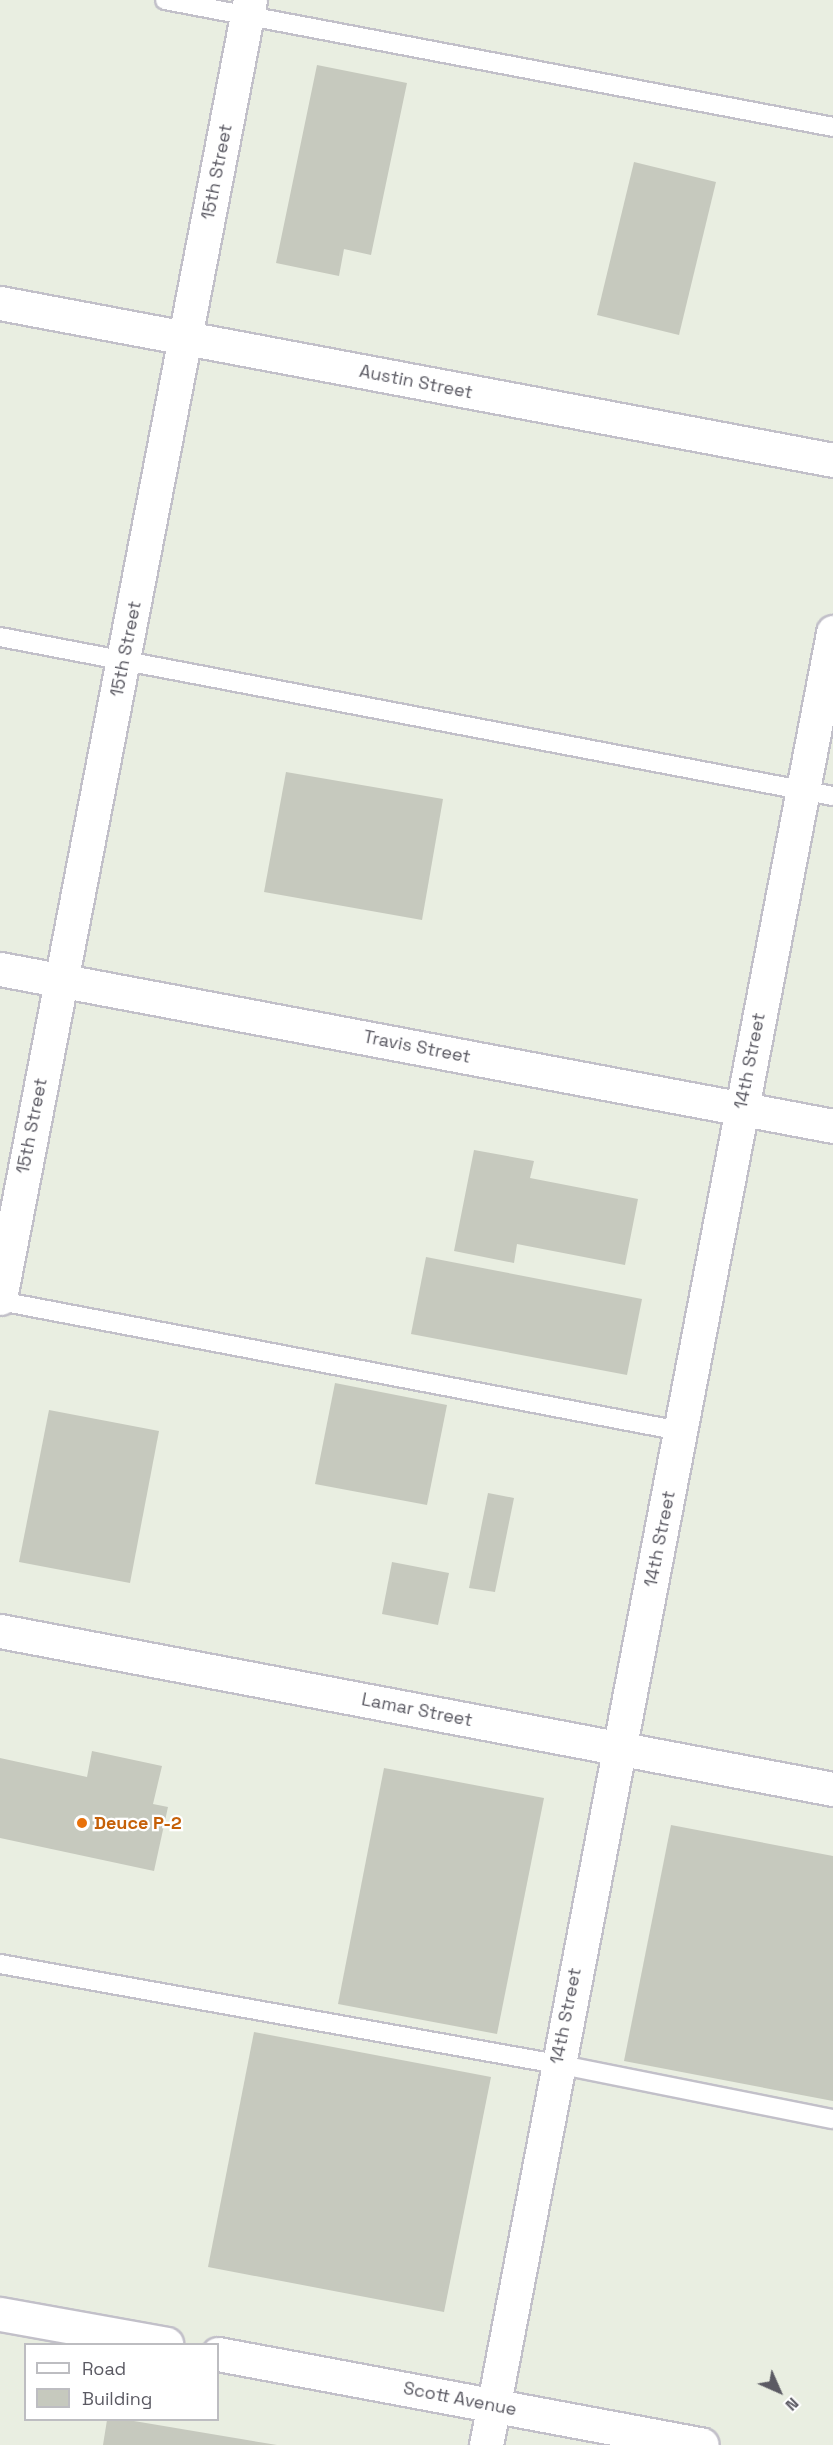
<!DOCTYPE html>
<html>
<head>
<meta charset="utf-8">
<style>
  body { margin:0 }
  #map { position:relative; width:833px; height:2445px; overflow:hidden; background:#e9eee1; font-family:"Space Grotesk",sans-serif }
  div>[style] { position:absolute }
  .building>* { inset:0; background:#c6c9be }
  .roads { filter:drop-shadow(2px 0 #c2c0c9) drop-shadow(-2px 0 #c2c0c9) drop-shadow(0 2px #c2c0c9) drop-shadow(0 -2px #c2c0c9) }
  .lane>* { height:18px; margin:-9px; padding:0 9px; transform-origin:9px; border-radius:9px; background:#fff }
  .street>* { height:33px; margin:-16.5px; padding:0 16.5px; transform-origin:16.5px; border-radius:16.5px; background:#fff }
  .secondary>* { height:33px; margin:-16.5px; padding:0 16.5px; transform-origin:16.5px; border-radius:16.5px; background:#fff }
  .dots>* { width:16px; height:16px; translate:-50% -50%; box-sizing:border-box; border:3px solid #fff; border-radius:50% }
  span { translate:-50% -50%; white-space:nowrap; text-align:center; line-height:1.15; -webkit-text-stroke:4.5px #fff; paint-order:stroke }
  .street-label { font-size:18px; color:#5b5a63 }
  .food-label { font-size:18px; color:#c56008; font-weight:700 }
  .left { translate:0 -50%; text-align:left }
  .legend { position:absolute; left:24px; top:2343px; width:195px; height:78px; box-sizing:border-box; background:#fff; border:2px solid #bdbdc1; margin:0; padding:8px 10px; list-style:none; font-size:18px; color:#5b5a63 }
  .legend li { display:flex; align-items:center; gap:12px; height:30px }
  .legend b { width:30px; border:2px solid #bdbdc1 }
  .north { position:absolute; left:749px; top:2361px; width:60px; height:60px; -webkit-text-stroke:4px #fff; paint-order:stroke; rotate:135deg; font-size:16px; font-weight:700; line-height:24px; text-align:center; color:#5b5a63 }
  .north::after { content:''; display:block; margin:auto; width:21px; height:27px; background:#5b5a63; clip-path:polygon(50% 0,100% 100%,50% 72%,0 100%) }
</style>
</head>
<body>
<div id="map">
  <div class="building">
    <i style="clip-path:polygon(317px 65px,407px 83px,371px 255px,344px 249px,339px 276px,276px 263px)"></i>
    <i style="clip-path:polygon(634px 162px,716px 182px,679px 335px,597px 315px)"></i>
    <i style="clip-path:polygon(286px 772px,443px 799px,422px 920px,264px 892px)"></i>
    <i style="clip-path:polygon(474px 1150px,534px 1161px,530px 1178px,638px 1199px,625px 1265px,517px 1244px,514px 1263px,454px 1251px)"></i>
    <i style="clip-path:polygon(426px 1257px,642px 1299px,627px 1375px,411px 1334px)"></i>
    <i style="clip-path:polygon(335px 1383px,447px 1405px,427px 1505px,315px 1484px)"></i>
    <i style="clip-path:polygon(49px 1410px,159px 1431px,130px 1583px,19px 1562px)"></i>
    <i style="clip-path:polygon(488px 1493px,514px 1498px,495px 1592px,469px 1588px)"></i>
    <i style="clip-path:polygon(392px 1562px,449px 1573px,438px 1625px,382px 1614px)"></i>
    <i style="clip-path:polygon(92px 1751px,162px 1766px,153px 1804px,168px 1807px,154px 1871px,0 1838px,0 1758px,87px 1777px)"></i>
    <i style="clip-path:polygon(384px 1768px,544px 1798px,497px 2034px,338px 2004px)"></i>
    <i style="clip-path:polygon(671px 1825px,833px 1856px,833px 2101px,624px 2061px)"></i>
    <i style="clip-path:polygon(254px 2032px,491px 2077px,444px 2312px,208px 2267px)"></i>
    <i style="clip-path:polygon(107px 2420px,128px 2420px,277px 2445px,103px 2445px)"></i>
  </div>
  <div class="roads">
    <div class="lane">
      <i style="left:165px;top:0;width:680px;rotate:10.76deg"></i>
      <i style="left:0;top:637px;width:848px;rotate:10.81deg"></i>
      <i style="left:0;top:1301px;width:692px;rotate:10.82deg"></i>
      <i style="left:0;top:1964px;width:566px;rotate:10.18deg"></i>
      <i style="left:557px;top:2064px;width:281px;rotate:11.3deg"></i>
    </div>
    <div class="street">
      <i style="left:0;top:303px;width:848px;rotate:10.67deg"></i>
      <i style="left:0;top:969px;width:848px;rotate:10.67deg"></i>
      <i style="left:0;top:1298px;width:1322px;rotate:-79.1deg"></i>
      <i style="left:0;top:1631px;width:848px;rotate:10.74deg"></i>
      <i style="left:486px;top:2445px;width:1846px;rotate:-79.16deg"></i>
    </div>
    <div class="secondary">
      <i style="left:0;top:2314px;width:169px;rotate:10.2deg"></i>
      <i style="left:218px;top:2354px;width:492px;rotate:10.6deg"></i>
    </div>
  </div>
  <div class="dots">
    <i style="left:82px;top:1823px;background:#e8710a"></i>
  </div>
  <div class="street-label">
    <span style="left:217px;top:172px;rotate:-79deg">15th Street</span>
    <span style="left:416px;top:382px;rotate:11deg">Austin Street</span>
    <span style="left:126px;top:649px;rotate:-79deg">15th Street</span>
    <span style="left:417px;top:1047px;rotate:11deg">Travis Street</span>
    <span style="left:750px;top:1061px;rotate:-79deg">14th Street</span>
    <span style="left:32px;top:1126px;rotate:-79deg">15th Street</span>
    <span style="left:660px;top:1539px;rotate:-79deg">14th Street</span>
    <span style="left:417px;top:1710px;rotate:11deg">Lamar Street</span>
    <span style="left:566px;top:2016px;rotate:-79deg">14th Street</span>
    <span style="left:460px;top:2399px;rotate:11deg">Scott Avenue</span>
  </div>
  <div class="food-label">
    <span class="left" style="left:94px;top:1823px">Deuce P-2</span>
  </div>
  <ul class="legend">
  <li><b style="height:8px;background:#fff"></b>Road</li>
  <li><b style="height:16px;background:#c6c9be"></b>Building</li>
  </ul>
  <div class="north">N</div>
</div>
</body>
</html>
